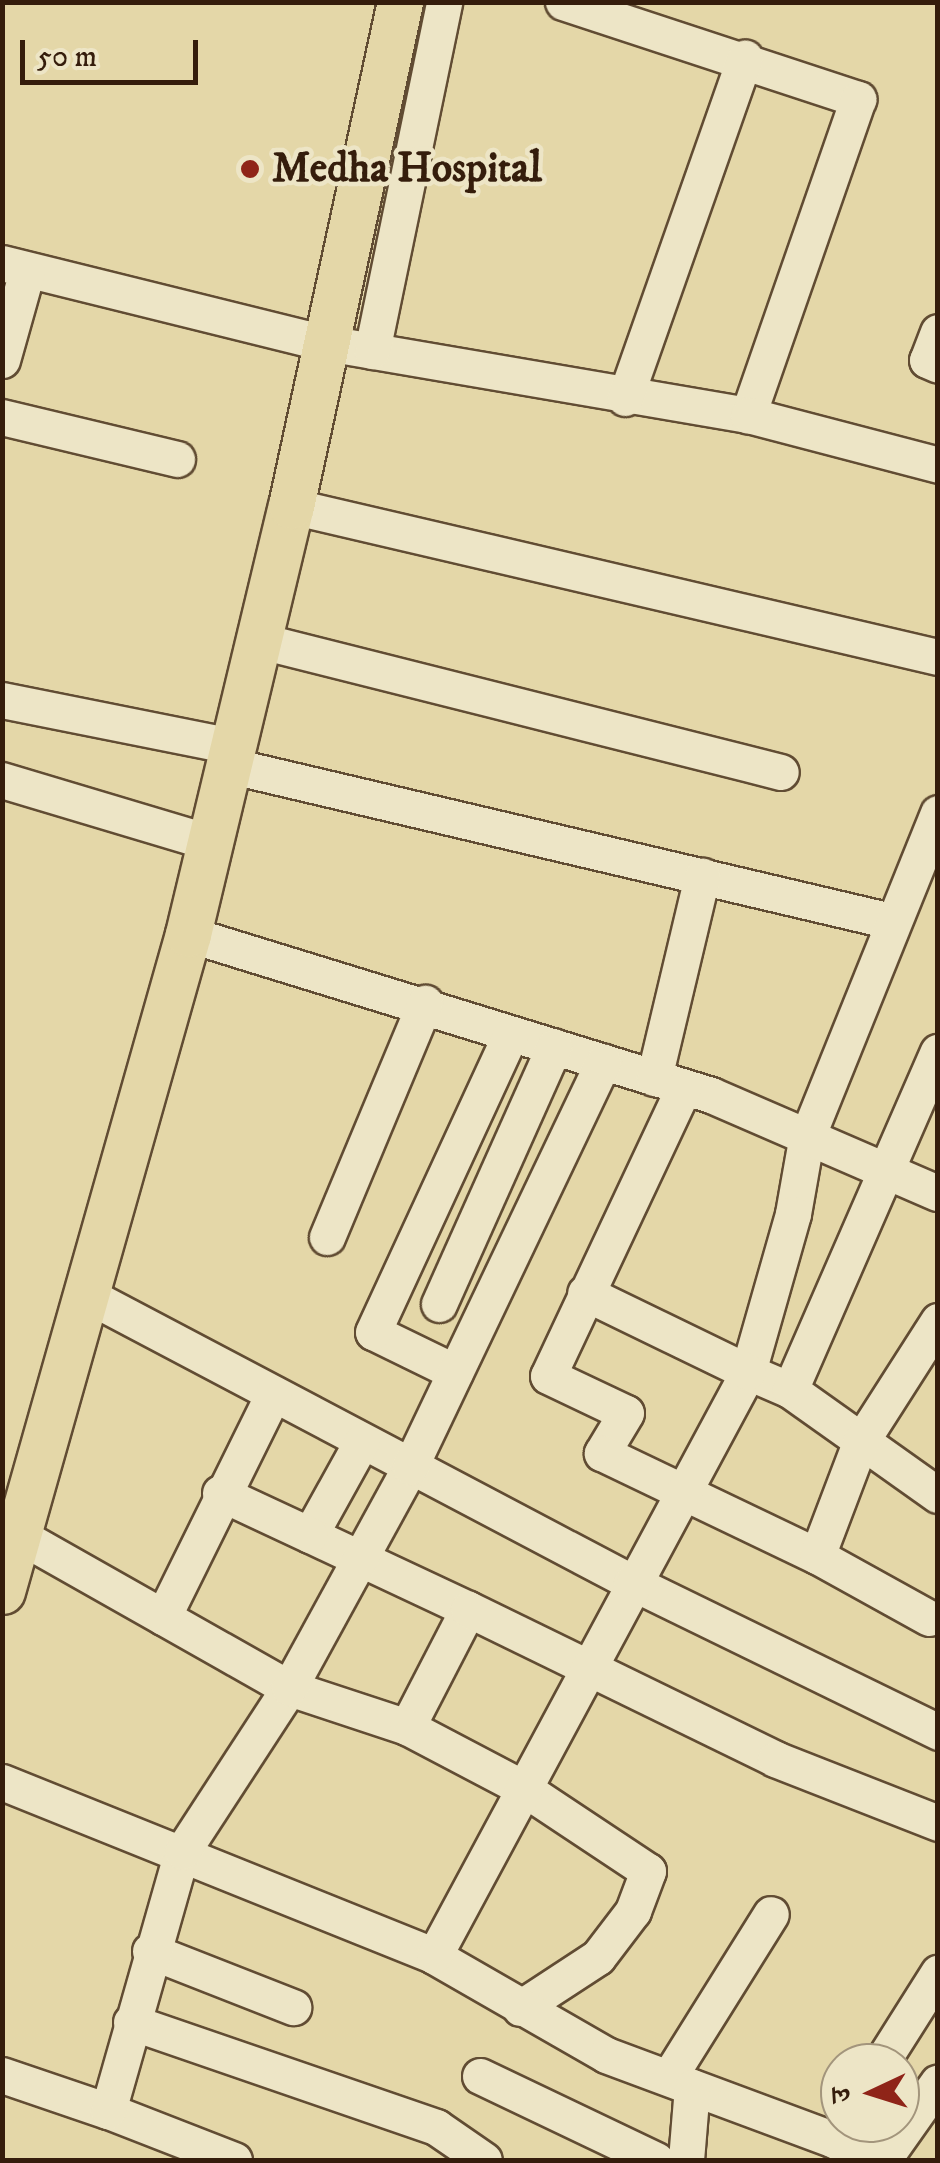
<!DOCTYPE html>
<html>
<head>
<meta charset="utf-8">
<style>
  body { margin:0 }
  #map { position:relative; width:940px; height:2163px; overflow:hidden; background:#e4d7a8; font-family:"IM FELL DW Pica","Noto Serif Devanagari",serif }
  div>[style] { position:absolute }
  .roads { filter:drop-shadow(2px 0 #614c33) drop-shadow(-2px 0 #614c33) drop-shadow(0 2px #614c33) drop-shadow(0 -2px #614c33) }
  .minor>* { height:35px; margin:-17.5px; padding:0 17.5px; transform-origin:17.5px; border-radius:17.5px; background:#ede5c6 }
  .major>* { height:45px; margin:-22.5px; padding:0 22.5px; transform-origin:22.5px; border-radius:22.5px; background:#e4d7a8 }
  .dots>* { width:28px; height:28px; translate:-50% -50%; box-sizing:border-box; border:5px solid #ede5c6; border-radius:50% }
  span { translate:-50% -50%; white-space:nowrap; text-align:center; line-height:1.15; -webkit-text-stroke:9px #ede5c6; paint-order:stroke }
  .poi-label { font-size:42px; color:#351d0c; font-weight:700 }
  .left { translate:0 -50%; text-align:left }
  .frame { position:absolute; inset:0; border:5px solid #351d0c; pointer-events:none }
  .north { position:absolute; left:820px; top:2043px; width:100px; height:100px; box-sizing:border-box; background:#ede5c6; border:2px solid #a3957c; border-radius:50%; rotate:266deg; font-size:28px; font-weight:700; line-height:40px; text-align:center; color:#351d0c }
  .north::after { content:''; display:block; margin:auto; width:35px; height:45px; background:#8f2418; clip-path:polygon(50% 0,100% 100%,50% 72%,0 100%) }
  .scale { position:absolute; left:20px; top:40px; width:178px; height:45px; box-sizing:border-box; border:5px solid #351d0c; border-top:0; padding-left:12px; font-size:30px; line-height:35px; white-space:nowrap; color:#351d0c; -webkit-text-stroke:8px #ede5c6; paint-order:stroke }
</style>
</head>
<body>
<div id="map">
  <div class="roads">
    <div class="minor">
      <i style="left:563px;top:2px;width:311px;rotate:18.2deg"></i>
      <i style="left:858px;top:99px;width:335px;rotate:109.2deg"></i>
      <i style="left:2px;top:263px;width:312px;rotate:13.9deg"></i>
      <i style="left:938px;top:332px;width:30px;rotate:111deg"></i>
      <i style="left:927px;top:360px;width:12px;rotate:24deg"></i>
      <i style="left:326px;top:343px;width:428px;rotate:9.7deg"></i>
      <i style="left:748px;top:415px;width:196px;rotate:14.7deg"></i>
      <i style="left:372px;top:351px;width:356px;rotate:-78.3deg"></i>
      <i style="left:2px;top:360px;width:92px;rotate:-74.3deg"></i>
      <i style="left:625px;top:398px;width:361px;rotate:-70.6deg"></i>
      <i style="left:2px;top:417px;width:180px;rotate:13.5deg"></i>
      <i style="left:291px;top:506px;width:664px;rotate:13.14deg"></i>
      <i style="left:257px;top:640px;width:540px;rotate:14.14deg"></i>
      <i style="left:2px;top:700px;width:214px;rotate:11.3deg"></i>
      <i style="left:228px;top:765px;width:681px;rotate:13.24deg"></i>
      <i style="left:2px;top:780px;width:195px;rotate:16.7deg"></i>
      <i style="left:938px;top:813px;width:353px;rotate:112deg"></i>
      <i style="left:806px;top:1140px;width:75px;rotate:100deg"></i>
      <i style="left:793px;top:1214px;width:164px;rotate:105.9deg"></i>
      <i style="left:748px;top:1372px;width:46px;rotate:23.2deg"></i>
      <i style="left:790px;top:1390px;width:181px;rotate:35.4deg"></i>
      <i style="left:188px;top:934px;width:547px;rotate:17.11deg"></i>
      <i style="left:711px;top:1095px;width:247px;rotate:23.4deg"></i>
      <i style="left:654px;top:1078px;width:208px;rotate:-76.6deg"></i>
      <i style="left:684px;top:1087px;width:319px;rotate:115.2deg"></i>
      <i style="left:548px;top:1376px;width:86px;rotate:25.4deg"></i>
      <i style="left:626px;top:1413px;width:47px;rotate:121deg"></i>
      <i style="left:602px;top:1453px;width:238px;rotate:25.6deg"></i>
      <i style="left:327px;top:1237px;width:254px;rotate:-67.3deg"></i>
      <i style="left:89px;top:1296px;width:613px;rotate:27.82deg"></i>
      <i style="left:631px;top:1582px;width:342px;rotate:26deg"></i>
      <i style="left:439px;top:1304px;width:282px;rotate:-65.9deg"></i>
      <i style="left:455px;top:1372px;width:91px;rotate:-154deg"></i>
      <i style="left:373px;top:1332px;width:328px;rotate:-65.2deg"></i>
      <i style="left:790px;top:1390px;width:369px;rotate:-66.4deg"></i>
      <i style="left:362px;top:1441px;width:107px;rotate:119deg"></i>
      <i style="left:310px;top:1535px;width:174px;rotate:25.1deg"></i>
      <i style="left:468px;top:1609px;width:133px;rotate:117.3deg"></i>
      <i style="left:220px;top:1493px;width:99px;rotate:25deg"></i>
      <i style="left:20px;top:1536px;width:309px;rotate:29.5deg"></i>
      <i style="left:289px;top:1688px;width:124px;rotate:18.3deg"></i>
      <i style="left:407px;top:1727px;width:131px;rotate:27.7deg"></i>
      <i style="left:523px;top:1788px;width:150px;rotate:33.6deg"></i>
      <i style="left:648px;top:1871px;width:43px;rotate:110.6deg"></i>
      <i style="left:633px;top:1911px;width:58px;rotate:127.3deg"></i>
      <i style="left:598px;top:1957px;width:93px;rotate:146.8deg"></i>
      <i style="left:468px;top:1609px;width:342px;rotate:26deg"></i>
      <i style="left:775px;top:1759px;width:175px;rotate:21.4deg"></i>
      <i style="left:163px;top:1617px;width:249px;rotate:-63.7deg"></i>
      <i style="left:929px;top:1618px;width:128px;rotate:-151deg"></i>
      <i style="left:817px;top:1556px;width:121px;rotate:-69.2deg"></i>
      <i style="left:860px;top:1443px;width:145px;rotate:-57.4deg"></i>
      <i style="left:2px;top:1782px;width:466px;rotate:21.9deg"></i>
      <i style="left:434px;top:1956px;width:198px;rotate:29.9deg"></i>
      <i style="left:606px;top:2055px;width:241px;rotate:20.4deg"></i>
      <i style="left:832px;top:2139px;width:45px;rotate:27.7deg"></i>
      <i style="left:150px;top:1951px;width:154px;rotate:21.4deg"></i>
      <i style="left:434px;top:1956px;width:663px;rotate:-61.73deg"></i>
      <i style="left:748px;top:1372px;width:181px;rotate:-154.1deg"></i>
      <i style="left:131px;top:2022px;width:323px;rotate:19deg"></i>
      <i style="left:436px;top:2127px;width:58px;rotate:34.5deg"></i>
      <i style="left:881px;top:2063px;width:107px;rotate:-57.7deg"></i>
      <i style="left:2px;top:2075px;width:112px;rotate:18.8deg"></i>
      <i style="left:480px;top:2076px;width:195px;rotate:25.5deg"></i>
      <i style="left:669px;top:2077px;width:192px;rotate:-58deg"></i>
      <i style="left:234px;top:2160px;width:135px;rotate:-158.7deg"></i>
      <i style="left:108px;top:2111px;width:269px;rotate:-74.1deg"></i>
      <i style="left:182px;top:1852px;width:196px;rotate:-56.9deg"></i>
      <i style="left:289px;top:1688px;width:252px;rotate:-61.3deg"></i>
      <i style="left:410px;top:1467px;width:449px;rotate:-64.5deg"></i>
      <i style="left:686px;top:2160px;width:73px;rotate:-85.3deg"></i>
      <i style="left:883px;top:2160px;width:95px;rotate:-54.8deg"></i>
    </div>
    <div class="major">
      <i style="left:2px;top:1591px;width:683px;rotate:-74.19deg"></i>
      <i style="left:188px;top:934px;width:440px;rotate:-76.5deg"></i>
      <i style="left:291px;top:506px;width:516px;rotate:-77.8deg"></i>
    </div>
  </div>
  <div class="dots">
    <i style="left:250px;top:169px;background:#8f2418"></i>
  </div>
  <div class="poi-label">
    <span class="left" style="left:272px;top:169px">Medha Hospital</span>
  </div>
  <div class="frame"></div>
  <div class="north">उ</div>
  <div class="scale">50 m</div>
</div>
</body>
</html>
